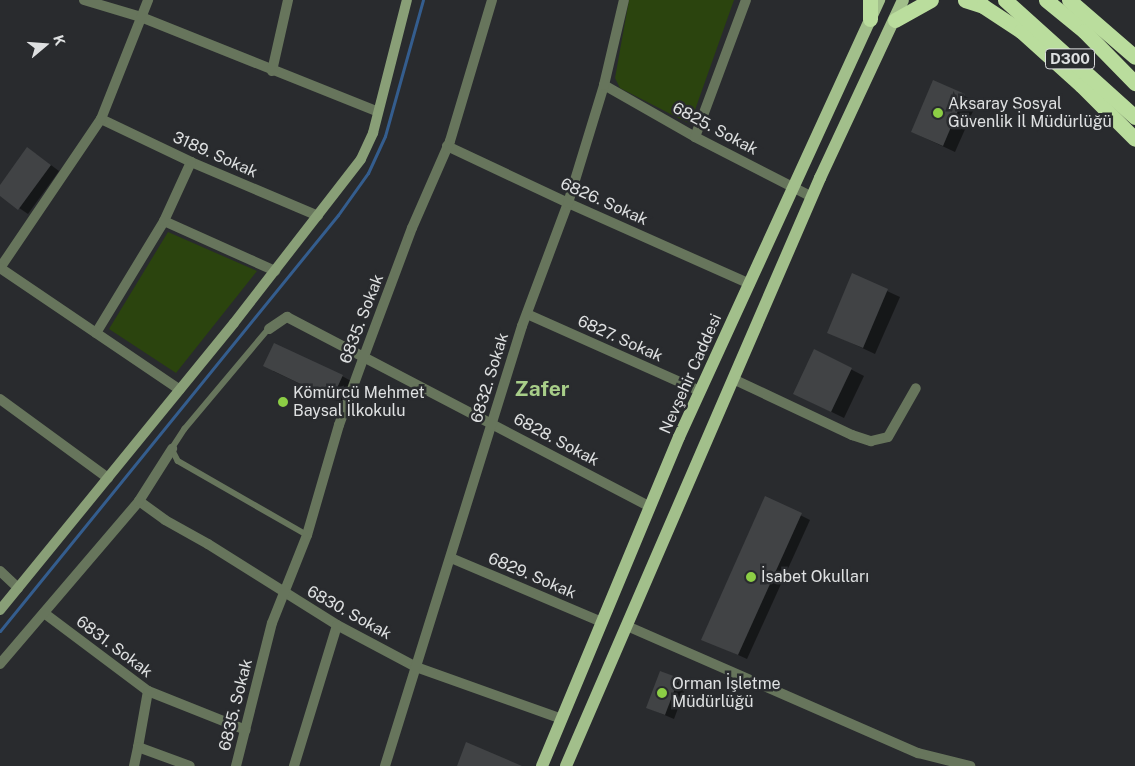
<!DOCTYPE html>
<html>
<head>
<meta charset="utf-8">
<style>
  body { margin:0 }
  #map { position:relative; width:1135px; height:766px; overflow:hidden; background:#292b2e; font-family:"Public Sans",sans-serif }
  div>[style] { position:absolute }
  .green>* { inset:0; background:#2b440e }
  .shadow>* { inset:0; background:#0007 }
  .stream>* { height:3px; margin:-1.5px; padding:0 1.5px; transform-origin:1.5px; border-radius:1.5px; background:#345d8e }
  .building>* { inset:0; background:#414345 }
  .lane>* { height:5.5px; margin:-2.75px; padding:0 2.75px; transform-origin:2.75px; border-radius:2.75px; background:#67755c }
  .street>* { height:10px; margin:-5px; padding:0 5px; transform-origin:5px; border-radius:5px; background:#67755c }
  .secondary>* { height:10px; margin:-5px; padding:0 5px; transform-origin:5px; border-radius:5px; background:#899f77 }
  .primary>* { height:12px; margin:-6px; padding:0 6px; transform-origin:6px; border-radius:6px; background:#a2bf8b }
  .highway>* { height:15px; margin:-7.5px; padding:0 7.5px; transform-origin:7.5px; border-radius:7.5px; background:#badd9d }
  .dots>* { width:14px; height:14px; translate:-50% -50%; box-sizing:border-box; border:2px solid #292b2e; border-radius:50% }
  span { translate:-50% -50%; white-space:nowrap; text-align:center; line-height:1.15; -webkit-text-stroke:5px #292b2e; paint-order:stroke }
  .shield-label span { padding:1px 4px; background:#292b2e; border:1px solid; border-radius:4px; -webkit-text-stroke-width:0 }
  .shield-label { font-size:15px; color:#dee0e1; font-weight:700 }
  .poi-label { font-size:16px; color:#dee0e1 }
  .left { translate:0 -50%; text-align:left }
  .street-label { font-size:16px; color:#dee0e1 }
  .district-label { font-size:21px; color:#a8ce89; font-weight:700 }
  .north { position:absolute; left:20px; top:20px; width:50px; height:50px; -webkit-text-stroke:4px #292b2e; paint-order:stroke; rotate:72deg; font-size:14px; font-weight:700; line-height:20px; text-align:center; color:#dee0e1 }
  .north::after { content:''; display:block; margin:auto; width:18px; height:22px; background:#dee0e1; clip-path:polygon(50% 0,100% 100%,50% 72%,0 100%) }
</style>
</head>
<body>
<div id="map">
  <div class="green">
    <i style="clip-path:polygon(629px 0,734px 0,690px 124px,620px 88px,615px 78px)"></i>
    <i style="clip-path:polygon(168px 232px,257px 271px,176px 373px,109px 329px)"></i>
  </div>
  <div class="shadow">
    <i style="clip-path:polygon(934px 82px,977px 102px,955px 152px,912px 132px)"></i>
    <i style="clip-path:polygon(36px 154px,59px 171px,28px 214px,0 195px,0 187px)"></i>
    <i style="clip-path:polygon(852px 275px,900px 297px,875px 354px,828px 332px)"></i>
    <i style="clip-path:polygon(815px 351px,864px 376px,844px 418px,807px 400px)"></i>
    <i style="clip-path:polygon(273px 371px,342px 376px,351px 381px,341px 403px)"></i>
    <i style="clip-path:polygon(766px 498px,810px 520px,747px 659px,703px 639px)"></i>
    <i style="clip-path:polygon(678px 679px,687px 684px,674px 719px,648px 708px)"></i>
  </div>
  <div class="stream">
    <i style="left:0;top:631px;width:536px;rotate:-50.91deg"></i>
    <i style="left:338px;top:215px;width:52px;rotate:-54.5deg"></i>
    <i style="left:368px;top:173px;width:41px;rotate:-65.3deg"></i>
    <i style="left:385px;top:136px;width:141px;rotate:-74.4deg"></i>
  </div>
  <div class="building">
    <i style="clip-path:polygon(933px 80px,965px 94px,943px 146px,911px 132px)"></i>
    <i style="clip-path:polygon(27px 147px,51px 165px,18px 210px,0 196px,0 185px)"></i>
    <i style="clip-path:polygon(852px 273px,888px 289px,863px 348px,827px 333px)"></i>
    <i style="clip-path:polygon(274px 343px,343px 375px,332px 399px,263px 366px)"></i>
    <i style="clip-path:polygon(814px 349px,852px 368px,831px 412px,793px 394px)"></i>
    <i style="clip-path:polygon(765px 496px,802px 513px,738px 655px,701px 640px)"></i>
    <i style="clip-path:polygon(660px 671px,679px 678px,665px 715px,646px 708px)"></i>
    <i style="clip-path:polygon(466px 742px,522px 766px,457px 766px)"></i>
  </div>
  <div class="lane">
    <i style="left:269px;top:329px;width:131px;rotate:130deg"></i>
    <i style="left:185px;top:429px;width:24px;rotate:123deg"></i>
    <i style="left:172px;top:449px;width:13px;rotate:63deg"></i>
    <i style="left:178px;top:461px;width:149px;rotate:29.8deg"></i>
  </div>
  <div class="street">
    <i style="left:84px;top:0;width:59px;rotate:16.6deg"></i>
    <i style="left:141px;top:17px;width:255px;rotate:21.8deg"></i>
    <i style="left:272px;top:71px;width:73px;rotate:-77.3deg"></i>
    <i style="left:604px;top:85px;width:105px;rotate:29.7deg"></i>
    <i style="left:695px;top:137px;width:131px;rotate:27.1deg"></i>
    <i style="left:101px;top:119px;width:100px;rotate:25.5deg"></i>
    <i style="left:191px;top:162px;width:138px;rotate:23deg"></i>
    <i style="left:695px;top:137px;width:146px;rotate:-69.6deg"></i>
    <i style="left:447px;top:146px;width:134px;rotate:25.2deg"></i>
    <i style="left:568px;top:203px;width:199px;rotate:24deg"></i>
    <i style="left:164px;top:221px;width:122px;rotate:24.2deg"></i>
    <i style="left:0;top:268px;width:180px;rotate:-55.9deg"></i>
    <i style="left:101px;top:119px;width:128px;rotate:-68.4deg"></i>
    <i style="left:0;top:268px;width:217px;rotate:34.1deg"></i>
    <i style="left:527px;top:314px;width:189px;rotate:24deg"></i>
    <i style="left:269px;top:329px;width:22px;rotate:-34deg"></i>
    <i style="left:287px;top:317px;width:410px;rotate:27.6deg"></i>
    <i style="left:96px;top:333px;width:131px;rotate:-58.7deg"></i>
    <i style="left:164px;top:221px;width:65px;rotate:-65.4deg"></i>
    <i style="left:733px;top:379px;width:132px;rotate:25.2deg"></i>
    <i style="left:852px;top:435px;width:20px;rotate:18deg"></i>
    <i style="left:871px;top:441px;width:17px;rotate:-13deg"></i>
    <i style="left:888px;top:437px;width:56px;rotate:-60.3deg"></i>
    <i style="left:0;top:399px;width:134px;rotate:36.2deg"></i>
    <i style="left:139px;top:501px;width:32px;rotate:36deg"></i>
    <i style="left:165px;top:520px;width:49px;rotate:29.2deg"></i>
    <i style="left:208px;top:544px;width:152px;rotate:32.1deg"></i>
    <i style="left:337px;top:625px;width:89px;rotate:28deg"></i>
    <i style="left:416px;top:667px;width:155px;rotate:19.6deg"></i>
    <i style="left:451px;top:558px;width:164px;rotate:23deg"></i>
    <i style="left:0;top:571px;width:25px;rotate:43deg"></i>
    <i style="left:44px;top:613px;width:130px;rotate:36.9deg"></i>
    <i style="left:148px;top:691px;width:57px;rotate:100.1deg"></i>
    <i style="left:138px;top:747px;width:55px;rotate:20.1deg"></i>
    <i style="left:627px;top:626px;width:318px;rotate:23.6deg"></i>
    <i style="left:918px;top:753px;width:54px;rotate:14deg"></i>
    <i style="left:0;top:664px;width:214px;rotate:-49.5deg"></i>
    <i style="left:139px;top:501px;width:62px;rotate:-57.6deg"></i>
    <i style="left:148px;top:691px;width:105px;rotate:21.7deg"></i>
    <i style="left:134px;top:766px;width:19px;rotate:-78deg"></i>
    <i style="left:236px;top:766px;width:147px;rotate:-75.9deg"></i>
    <i style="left:272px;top:623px;width:95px;rotate:-68.3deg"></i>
    <i style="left:307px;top:535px;width:115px;rotate:-73.8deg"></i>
    <i style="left:339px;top:425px;width:70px;rotate:-70deg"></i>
    <i style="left:363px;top:359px;width:140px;rotate:-69.5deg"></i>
    <i style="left:412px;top:228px;width:95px;rotate:-66.4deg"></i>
    <i style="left:450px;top:141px;width:147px;rotate:-73.4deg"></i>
    <i style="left:294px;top:766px;width:147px;rotate:-73deg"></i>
    <i style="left:385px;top:766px;width:461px;rotate:-72.7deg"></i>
    <i style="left:522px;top:326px;width:131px;rotate:-69.5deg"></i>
    <i style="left:568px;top:203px;width:123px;rotate:-73deg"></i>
    <i style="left:604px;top:85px;width:87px;rotate:-76.8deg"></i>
  </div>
  <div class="secondary">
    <i style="left:0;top:610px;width:370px;rotate:-50.8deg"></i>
    <i style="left:234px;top:323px;width:207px;rotate:-52.2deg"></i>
    <i style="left:361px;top:159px;width:29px;rotate:-65deg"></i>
    <i style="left:373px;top:133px;width:137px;rotate:-75.7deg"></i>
  </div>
  <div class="primary">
    <i style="left:542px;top:766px;width:356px;rotate:-67.4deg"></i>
    <i style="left:679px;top:437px;width:481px;rotate:-65.4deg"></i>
    <i style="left:566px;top:766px;width:641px;rotate:-66.64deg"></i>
    <i style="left:820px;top:178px;width:196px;rotate:-65deg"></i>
  </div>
  <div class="highway">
    <i style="left:870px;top:0;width:19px;rotate:90deg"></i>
    <i style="left:965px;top:0;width:19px;rotate:18deg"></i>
    <i style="left:983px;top:6px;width:45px;rotate:33.3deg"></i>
    <i style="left:1021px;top:31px;width:81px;rotate:42deg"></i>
    <i style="left:1081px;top:85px;width:76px;rotate:45deg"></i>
    <i style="left:1005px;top:0;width:175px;rotate:42deg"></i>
    <i style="left:1046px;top:0;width:49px;rotate:39.2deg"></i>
    <i style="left:1084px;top:31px;width:73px;rotate:45.6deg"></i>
    <i style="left:1069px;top:0;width:87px;rotate:40.8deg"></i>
    <i style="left:895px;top:20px;width:41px;rotate:-29.1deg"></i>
  </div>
  <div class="dots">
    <i style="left:938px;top:113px;background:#8cce45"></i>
    <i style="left:283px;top:402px;background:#8cce45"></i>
    <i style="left:751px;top:577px;background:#8cce45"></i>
    <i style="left:662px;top:693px;background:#8cce45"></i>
  </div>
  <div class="shield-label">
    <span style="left:1070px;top:59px">D300</span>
  </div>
  <div class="poi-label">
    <span class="left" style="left:948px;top:113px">Aksaray Sosyal<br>Güvenlik İl Müdürlüğü</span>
    <span class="left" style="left:293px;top:402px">Kömürcü Mehmet<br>Baysal İlkokulu</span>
    <span class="left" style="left:761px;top:577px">İsabet Okulları</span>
    <span class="left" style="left:672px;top:693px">Orman İşletme<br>Müdürlüğü</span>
  </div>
  <div class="street-label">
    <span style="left:715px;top:129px;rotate:28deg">6825. Sokak</span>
    <span style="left:215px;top:155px;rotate:24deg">3189. Sokak</span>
    <span style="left:604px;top:202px;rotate:24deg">6826. Sokak</span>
    <span style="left:362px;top:319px;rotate:-69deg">6835. Sokak</span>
    <span style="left:620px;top:339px;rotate:24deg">6827. Sokak</span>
    <span style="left:691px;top:374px;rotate:-66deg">Nevşehir Caddesi</span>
    <span style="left:490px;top:378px;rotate:-73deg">6832. Sokak</span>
    <span style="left:556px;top:440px;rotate:28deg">6828. Sokak</span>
    <span style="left:532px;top:576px;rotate:23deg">6829. Sokak</span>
    <span style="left:349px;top:613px;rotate:29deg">6830. Sokak</span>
    <span style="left:114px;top:647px;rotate:37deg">6831. Sokak</span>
    <span style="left:236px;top:705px;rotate:-76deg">6835. Sokak</span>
  </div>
  <div class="district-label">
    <span style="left:542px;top:389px">Zafer</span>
  </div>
  <div class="north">K</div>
</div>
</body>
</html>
